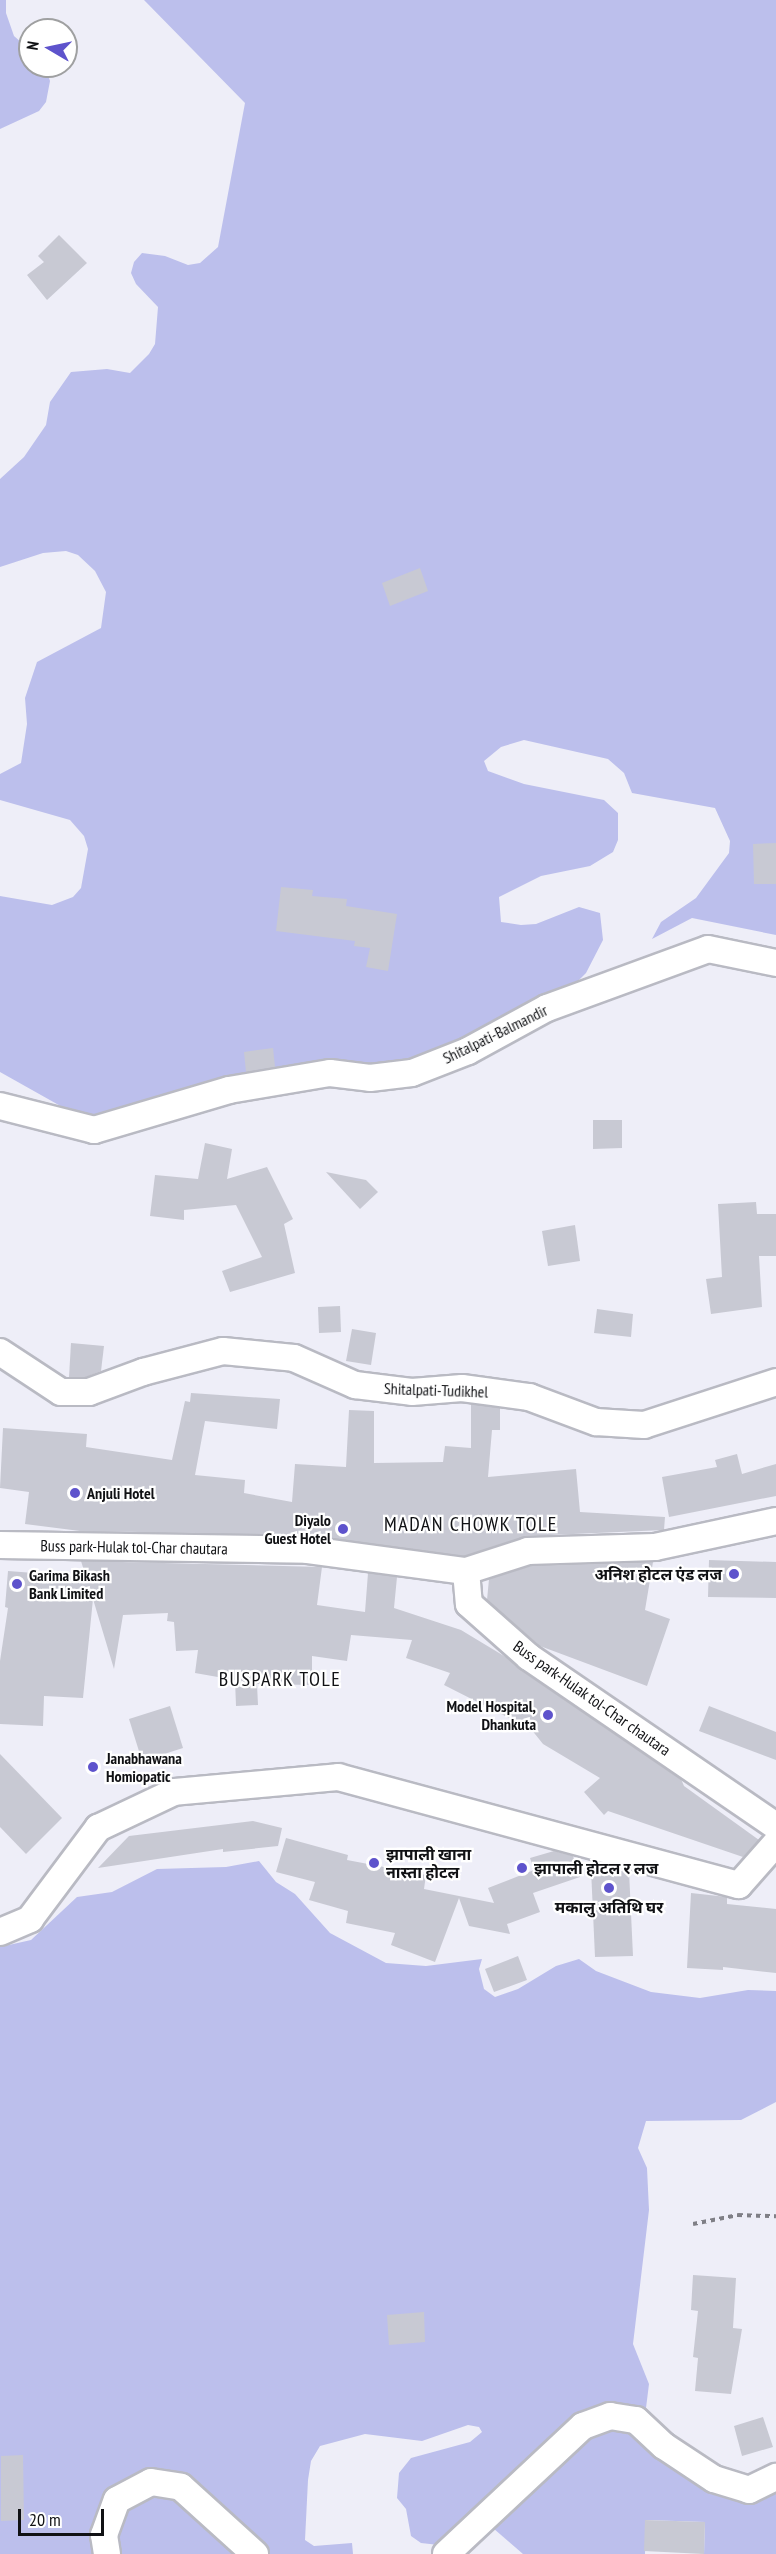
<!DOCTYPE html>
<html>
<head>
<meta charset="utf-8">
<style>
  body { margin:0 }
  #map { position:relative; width:776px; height:2554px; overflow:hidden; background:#eeeef8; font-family:"PT Sans Narrow","Noto Sans Devanagari",sans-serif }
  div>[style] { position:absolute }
  .green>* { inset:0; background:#bcbfec }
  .building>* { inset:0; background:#c8c9d3 }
  .path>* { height:4px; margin-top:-2px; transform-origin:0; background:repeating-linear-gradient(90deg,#7f7f86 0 4.5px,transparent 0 9px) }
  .roads { filter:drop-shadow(2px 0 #b9bac3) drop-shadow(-2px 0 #b9bac3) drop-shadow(0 2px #b9bac3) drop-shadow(0 -2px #b9bac3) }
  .minor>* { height:26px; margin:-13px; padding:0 13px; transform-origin:13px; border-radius:13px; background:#fff }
  .dots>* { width:16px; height:16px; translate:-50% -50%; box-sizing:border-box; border:3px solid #fff; border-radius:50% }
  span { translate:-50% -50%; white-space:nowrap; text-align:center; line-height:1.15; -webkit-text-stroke:4.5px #fff; paint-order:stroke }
  .street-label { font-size:16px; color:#101114 }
  .poi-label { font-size:16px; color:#101114; font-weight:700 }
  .left { translate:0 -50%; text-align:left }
  .right { translate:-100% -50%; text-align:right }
  .quarter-label { font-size:20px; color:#101114; letter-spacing:1.5px }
  .north { position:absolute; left:18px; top:18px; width:60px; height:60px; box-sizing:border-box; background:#fff; border:2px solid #9fa0a1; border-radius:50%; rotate:279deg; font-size:16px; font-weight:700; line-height:24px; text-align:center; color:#101114 }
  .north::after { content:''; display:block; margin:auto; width:21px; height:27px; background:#5e53cc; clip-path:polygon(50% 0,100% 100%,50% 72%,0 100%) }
  .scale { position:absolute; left:18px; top:2509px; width:86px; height:27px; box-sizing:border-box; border:3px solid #101114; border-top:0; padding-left:8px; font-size:18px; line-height:21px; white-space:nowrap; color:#101114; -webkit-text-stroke:4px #fff; paint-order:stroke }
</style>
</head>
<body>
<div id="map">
  <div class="green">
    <i style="clip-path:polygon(0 0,6px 0,6px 13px,14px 36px,30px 50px,30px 66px,45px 66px,50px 81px,46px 102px,39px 111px,0 129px)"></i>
    <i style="clip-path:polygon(144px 0,776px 0,776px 935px,692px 918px,652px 939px,661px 922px,696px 898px,729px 853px,730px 841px,715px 808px,632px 793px,624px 773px,608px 759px,524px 740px,501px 747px,484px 761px,488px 771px,524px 784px,604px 800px,618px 813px,618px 840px,613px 852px,590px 866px,541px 876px,499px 897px,501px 922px,521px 925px,536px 924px,579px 907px,600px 913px,603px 940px,586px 973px,547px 1012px,403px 1067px,339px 1060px,89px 1122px,0 1072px,0 896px,52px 905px,73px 897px,81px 888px,88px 849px,84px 836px,70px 820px,0 800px,0 774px,21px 763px,27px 724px,25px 698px,37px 662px,101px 628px,106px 592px,95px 571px,78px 555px,66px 551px,43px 553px,0 567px,0 479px,24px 457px,46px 425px,50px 402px,71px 372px,107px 369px,130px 373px,149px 354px,155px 344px,158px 307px,136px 284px,131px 273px,134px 262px,142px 253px,165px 256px,188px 265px,200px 263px,218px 247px,245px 103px)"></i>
    <i style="clip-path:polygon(259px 1861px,276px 1882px,295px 1894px,330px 1933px,386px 1963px,426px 1966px,482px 1959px,479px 1969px,484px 1989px,495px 1997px,518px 1989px,556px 1966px,579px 1959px,596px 1971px,651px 1992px,700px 1998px,748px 1990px,776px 1991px,776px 2102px,741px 2120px,646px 2121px,638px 2148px,647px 2168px,649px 2210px,633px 2344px,649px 2384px,646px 2408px,604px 2410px,439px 2545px,421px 2543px,411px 2536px,406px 2509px,397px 2498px,399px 2473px,411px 2458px,470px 2442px,482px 2432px,479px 2427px,468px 2425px,422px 2441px,365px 2434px,320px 2446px,311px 2461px,308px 2480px,305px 2540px,314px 2546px,352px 2543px,353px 2554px,264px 2554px,138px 2475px,101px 2554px,0 2554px,0 1947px,31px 1940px,77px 1897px,112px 1892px,157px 1869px,226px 1867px)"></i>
    <i style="clip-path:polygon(621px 2424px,669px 2455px,776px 2488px,776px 2554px,704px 2554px,705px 2522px,646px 2520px,645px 2554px,523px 2554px,486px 2522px,574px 2440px)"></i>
    <i style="clip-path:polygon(145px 2497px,181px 2497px,242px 2554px,118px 2554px,118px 2514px)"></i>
  </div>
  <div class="building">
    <i style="clip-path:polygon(59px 235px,87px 263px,47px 300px,27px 275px,44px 262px,38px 256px)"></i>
    <i style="clip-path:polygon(420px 568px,428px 591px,390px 606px,382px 583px)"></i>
    <i style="clip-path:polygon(776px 843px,776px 884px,754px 884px,753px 844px)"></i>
    <i style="clip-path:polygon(281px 887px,313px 890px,312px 896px,347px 899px,346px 906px,397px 914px,388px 971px,366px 967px,370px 948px,354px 946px,355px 941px,276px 931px)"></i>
    <i style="clip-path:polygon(273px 1048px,275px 1067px,246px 1072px,244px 1052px)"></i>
    <i style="clip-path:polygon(593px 1120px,622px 1120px,622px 1148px,593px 1149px)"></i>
    <i style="clip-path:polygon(205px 1143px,232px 1149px,227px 1179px,267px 1167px,293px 1219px,284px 1224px,295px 1273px,230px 1292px,222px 1271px,262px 1257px,236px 1205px,184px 1210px,184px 1220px,150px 1216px,155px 1175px,198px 1179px)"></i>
    <i style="clip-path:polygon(326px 1172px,366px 1180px,378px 1192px,360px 1209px)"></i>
    <i style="clip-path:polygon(756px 1202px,757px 1214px,776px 1214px,776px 1256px,759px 1256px,762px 1307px,711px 1314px,706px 1279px,722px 1277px,718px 1204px)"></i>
    <i style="clip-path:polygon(575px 1225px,580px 1261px,548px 1266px,542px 1231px)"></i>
    <i style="clip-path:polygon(340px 1306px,341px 1332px,319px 1333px,318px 1307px)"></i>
    <i style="clip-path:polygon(597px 1309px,633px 1314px,631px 1337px,594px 1333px)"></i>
    <i style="clip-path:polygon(352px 1329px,376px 1333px,371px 1365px,346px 1361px)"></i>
    <i style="clip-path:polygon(71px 1343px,104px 1346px,101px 1371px,86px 1377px,69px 1377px)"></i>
    <i style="clip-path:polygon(191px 1393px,280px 1399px,277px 1429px,205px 1421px,195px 1475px,245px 1480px,244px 1493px,292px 1502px,295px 1464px,346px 1467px,349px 1410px,374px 1411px,374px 1463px,443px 1462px,445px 1446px,471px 1448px,471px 1404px,500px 1408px,500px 1430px,492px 1430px,488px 1477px,576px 1469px,580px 1512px,665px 1517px,664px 1530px,528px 1536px,465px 1556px,308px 1535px,80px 1531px,25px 1524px,29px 1492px,0 1488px,3px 1428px,87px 1434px,86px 1447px,172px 1460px,185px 1401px,190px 1402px)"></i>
    <i style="clip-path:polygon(737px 1454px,742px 1474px,776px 1464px,776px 1496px,669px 1517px,662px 1477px,717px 1467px,715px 1460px)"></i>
    <i style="clip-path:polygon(709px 1560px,776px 1562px,776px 1598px,708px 1597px)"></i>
    <i style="clip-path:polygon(81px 1561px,322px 1567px,317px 1605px,365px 1612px,368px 1573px,397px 1577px,394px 1608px,461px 1630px,509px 1659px,681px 1779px,684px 1786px,759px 1840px,743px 1857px,608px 1811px,604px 1815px,584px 1792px,600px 1778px,543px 1744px,531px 1729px,444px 1685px,450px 1673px,406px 1658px,412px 1640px,351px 1635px,347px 1661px,312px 1656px,312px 1685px,257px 1684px,258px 1705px,236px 1706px,235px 1680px,195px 1673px,198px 1650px,176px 1651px,174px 1622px,167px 1621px,168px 1613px,123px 1615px,114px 1669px,93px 1599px,83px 1698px,44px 1696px,43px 1726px,0 1724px,0 1661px,8px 1608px,5px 1607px,8px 1571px,86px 1577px)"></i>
    <i style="clip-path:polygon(653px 1562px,645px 1610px,670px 1619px,647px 1686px,540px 1646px,487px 1600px,489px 1579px,531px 1566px)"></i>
    <i style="clip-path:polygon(170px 1706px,183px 1748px,142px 1761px,129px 1719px)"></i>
    <i style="clip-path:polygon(709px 1706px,776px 1732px,776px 1760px,699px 1731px)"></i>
    <i style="clip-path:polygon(0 1754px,62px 1818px,26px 1854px,0 1827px)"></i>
    <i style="clip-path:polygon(253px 1821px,282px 1828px,278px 1846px,223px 1852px,223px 1849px,98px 1868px,129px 1836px)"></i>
    <i style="clip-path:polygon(286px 1838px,348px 1855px,347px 1860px,426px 1875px,424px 1889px,494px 1903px,488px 1888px,534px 1870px,530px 1858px,554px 1851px,573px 1856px,580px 1877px,533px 1893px,540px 1912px,507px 1924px,510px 1934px,469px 1926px,459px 1898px,435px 1962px,391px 1945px,395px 1933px,346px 1923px,348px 1911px,309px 1900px,315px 1882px,276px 1872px)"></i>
    <i style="clip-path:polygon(616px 1867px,629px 1871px,633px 1956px,595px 1957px,591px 1869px)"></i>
    <i style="clip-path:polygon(691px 1893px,727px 1897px,727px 1904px,776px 1909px,776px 1973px,723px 1967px,723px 1970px,687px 1968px)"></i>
    <i style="clip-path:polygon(518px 1956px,527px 1980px,494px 1992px,485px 1969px)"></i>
    <i style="clip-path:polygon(693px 2275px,736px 2278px,733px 2328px,742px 2329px,731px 2394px,695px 2391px,698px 2358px,693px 2357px,698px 2311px,691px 2310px)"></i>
    <i style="clip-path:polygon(424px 2312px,425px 2342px,389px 2345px,387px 2315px)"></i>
    <i style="clip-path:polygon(763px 2417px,773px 2447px,742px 2456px,734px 2426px)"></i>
    <i style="clip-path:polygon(23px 2455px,24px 2520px,1px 2521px,1px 2456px)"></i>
    <i style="clip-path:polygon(645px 2520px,705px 2522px,704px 2554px,644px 2551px)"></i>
  </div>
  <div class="path">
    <i style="left:693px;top:2224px;width:46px;rotate:-11.3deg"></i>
    <i style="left:738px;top:2215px;width:38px;rotate:2deg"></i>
  </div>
  <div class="roads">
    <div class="minor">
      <i style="left:0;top:1106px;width:97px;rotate:14.3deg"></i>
      <i style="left:94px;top:1130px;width:141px;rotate:-16.5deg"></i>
      <i style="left:229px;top:1090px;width:102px;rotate:-9.6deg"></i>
      <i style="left:330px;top:1073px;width:40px;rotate:7.1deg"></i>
      <i style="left:370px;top:1078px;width:42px;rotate:-6.8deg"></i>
      <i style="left:412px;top:1073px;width:60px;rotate:-21.4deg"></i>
      <i style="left:468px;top:1051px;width:90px;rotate:-28.6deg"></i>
      <i style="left:547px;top:1008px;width:171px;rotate:-20.1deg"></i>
      <i style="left:708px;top:949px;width:69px;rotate:11.6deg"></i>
      <i style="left:0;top:1352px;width:73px;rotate:33.3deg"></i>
      <i style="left:61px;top:1392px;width:28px"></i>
      <i style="left:89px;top:1392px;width:58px;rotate:-20.3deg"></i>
      <i style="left:143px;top:1372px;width:83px;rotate:-14.7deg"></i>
      <i style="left:223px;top:1351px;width:71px;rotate:5.6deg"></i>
      <i style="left:294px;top:1358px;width:67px;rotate:23.9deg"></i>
      <i style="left:355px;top:1385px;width:57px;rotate:7deg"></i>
      <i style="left:412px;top:1392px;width:50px;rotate:-4.6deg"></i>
      <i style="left:462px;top:1388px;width:68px;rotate:7.7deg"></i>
      <i style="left:529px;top:1397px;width:72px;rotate:20.5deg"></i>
      <i style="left:596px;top:1422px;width:48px;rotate:3.6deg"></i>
      <i style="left:644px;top:1425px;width:139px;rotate:-18deg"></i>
      <i style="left:0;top:1545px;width:308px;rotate:0.9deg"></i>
      <i style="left:308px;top:1550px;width:159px;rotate:7.6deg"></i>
      <i style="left:466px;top:1571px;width:33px;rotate:85deg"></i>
      <i style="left:469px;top:1604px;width:80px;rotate:41.5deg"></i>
      <i style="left:529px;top:1657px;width:299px;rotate:34.4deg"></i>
      <i style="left:466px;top:1571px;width:65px;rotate:-17.9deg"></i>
      <i style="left:528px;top:1551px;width:127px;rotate:-1.8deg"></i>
      <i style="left:655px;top:1547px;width:124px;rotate:-12.1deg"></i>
      <i style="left:0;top:1932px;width:33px;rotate:-23deg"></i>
      <i style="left:30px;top:1919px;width:114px;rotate:-53.2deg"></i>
      <i style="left:98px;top:1828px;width:84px;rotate:-25.3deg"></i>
      <i style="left:174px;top:1792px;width:165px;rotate:-5.2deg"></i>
      <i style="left:338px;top:1777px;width:415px;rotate:15.1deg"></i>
      <i style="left:739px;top:1885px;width:56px;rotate:-48.6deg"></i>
      <i style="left:107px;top:2554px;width:19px;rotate:-99deg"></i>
      <i style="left:104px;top:2535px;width:37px;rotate:-70deg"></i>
      <i style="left:117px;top:2500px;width:38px;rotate:-28deg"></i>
      <i style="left:151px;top:2482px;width:30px;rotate:9deg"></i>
      <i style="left:181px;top:2487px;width:100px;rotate:42.2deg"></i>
      <i style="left:446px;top:2554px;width:187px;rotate:-43.1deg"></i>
      <i style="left:583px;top:2426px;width:29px;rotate:-20deg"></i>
      <i style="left:610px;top:2416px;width:26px;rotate:9deg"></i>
      <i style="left:636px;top:2420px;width:38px;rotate:43deg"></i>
      <i style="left:664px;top:2446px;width:60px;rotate:33.4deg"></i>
      <i style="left:714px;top:2479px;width:37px;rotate:17deg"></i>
      <i style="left:749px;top:2490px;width:30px;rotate:-26deg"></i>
    </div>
  </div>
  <div class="dots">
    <i style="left:75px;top:1493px;background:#5e53cc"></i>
    <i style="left:343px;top:1529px;background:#5e53cc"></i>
    <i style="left:734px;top:1574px;background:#5e53cc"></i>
    <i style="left:17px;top:1584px;background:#5e53cc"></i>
    <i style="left:548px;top:1715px;background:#5e53cc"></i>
    <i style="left:93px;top:1767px;background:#5e53cc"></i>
    <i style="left:374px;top:1863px;background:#5e53cc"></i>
    <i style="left:522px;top:1868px;background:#5e53cc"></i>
    <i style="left:609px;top:1888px;background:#5e53cc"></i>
  </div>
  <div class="street-label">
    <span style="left:495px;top:1034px;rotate:-26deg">Shitalpati-Balmandir</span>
    <span style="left:436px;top:1390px;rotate:2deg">Shitalpati-Tudikhel</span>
    <span style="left:134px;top:1547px;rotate:1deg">Buss park-Hulak tol-Char chautara</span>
    <span style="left:592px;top:1698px;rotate:35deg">Buss park-Hulak tol-Char chautara</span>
  </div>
  <div class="poi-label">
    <span class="left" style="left:87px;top:1493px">Anjuli Hotel</span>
    <span class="right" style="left:331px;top:1529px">Diyalo<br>Guest Hotel</span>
    <span class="right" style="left:722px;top:1574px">अनिश होटल एंड लज</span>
    <span class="left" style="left:29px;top:1584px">Garima Bikash<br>Bank Limited</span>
    <span class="right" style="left:536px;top:1715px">Model Hospital,<br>Dhankuta</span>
    <span class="left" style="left:106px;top:1767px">Janabhawana<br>Homiopatic</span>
    <span class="left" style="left:386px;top:1863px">झापाली खाना<br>नास्ता होटल</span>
    <span class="left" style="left:534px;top:1868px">झापाली होटल र लज</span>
    <span style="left:609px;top:1907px">मकालु अतिथि घर</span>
  </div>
  <div class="quarter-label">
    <span style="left:471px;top:1524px">MADAN CHOWK TOLE</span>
    <span style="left:280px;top:1679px">BUSPARK TOLE</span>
  </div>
  <div class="north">N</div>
  <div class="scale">20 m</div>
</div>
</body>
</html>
